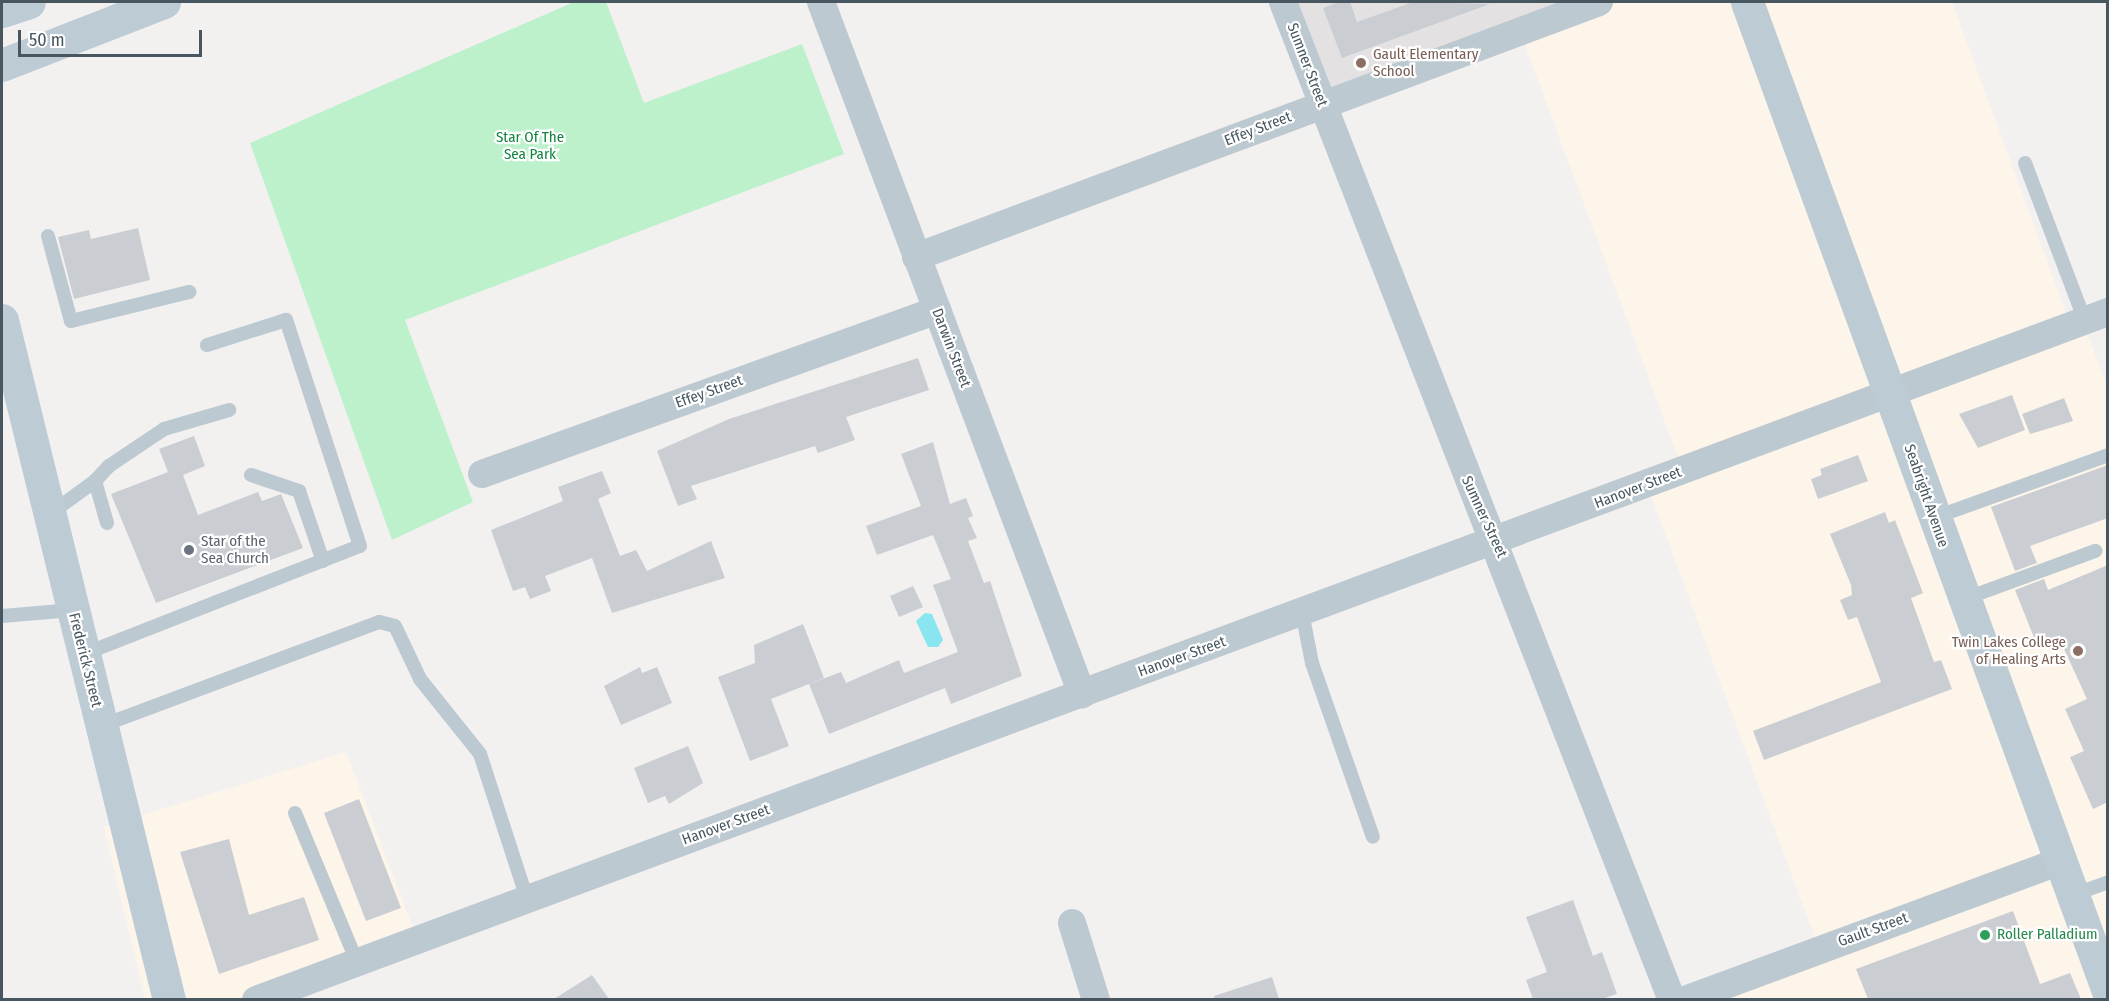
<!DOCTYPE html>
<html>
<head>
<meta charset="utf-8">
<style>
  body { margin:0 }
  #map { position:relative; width:2109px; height:1001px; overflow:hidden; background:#f3f0f0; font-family:"Fira Sans Condensed",sans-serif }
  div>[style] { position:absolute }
  .commercial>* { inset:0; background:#fdf5ea }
  .education>* { inset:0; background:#e4e1e2 }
  .green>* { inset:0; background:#bdf1cc }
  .water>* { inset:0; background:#89e6f0 }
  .building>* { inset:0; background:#caced3 }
  .service>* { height:14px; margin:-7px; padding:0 7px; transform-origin:7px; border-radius:7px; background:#bdc9d0 }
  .minor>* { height:28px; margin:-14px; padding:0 14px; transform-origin:14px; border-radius:14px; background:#bdc9d0 }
  .secondary>* { height:33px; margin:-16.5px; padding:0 16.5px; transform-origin:16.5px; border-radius:16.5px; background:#bdcbd5 }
  .dots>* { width:16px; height:16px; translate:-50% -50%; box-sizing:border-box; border:3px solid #fff; border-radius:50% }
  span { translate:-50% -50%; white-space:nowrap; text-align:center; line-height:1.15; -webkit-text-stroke:4.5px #fff; paint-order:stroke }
  .education-label { font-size:15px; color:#785e54 }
  .left { translate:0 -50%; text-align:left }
  .right { translate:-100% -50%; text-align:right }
  .street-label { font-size:15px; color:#47565f }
  .park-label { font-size:15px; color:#13843f }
  .worship-label { font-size:15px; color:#5b616d }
  .leisure-label { font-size:15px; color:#27864d }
  .frame { position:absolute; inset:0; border:3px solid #47565f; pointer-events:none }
  .scale { position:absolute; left:18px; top:30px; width:184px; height:27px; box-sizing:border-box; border:3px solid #47565f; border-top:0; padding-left:8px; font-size:18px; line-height:21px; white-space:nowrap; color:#47565f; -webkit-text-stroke:4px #fff; paint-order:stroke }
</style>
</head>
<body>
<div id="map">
  <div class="commercial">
    <i style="clip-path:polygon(1584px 2px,1952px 2px,2070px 324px,2082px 319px,2107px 387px,2107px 999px,1713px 999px,1818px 946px,1645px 479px,1681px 465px,1518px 26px)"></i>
    <i style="clip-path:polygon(346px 752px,416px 936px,245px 999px,145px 999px,104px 827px)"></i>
  </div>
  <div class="education">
    <i style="clip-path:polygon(1281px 2px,1584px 2px,1318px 100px)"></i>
  </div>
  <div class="green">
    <i style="clip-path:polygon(574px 2px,606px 2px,644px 103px,802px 44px,844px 154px,405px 320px,473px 502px,392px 540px,250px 143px)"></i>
  </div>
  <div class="water">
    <i style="clip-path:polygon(925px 613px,932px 614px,943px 640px,938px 647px,928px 647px,916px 621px)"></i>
  </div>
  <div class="building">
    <i style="clip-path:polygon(1339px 2px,1350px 2px,1357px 22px,1413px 2px,1490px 4px,1342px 58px,1323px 8px)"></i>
    <i style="clip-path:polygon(138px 228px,150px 280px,74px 299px,58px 237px,89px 230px,91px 239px)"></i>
    <i style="clip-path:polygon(918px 358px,929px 390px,846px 417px,855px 440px,818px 453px,815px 446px,691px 486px,697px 499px,678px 506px,657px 451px,729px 419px)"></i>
    <i style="clip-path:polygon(2012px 395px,2025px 430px,1978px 448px,1959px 414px)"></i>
    <i style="clip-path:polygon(2064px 398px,2073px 421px,2030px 434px,2022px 414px)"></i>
    <i style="clip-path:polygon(194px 436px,205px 466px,183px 475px,198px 515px,258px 492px,262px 501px,281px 494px,303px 548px,156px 603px,111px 494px,168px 472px,159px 449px)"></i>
    <i style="clip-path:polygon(933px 442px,950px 504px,966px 498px,973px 516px,968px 518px,977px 538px,968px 541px,984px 583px,990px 581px,1022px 676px,951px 704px,945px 688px,829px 734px,809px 684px,841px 672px,846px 683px,899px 660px,904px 673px,958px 652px,933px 585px,951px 579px,933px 535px,877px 555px,866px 526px,921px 506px,901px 454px)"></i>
    <i style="clip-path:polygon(1858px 455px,1868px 481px,1818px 499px,1811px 479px,1822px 475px,1820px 469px)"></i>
    <i style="clip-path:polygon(2108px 465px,2108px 518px,2030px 546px,2037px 563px,2015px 571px,1991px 507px)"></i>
    <i style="clip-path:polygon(602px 471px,611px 493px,598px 499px,620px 556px,636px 550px,647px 571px,711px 541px,725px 578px,612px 613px,592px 558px,545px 576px,551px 591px,530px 599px,525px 587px,513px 591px,491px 530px,563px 501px,558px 487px)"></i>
    <i style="clip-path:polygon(1885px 512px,1889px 523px,1895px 520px,1923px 593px,1911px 598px,1934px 662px,1941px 660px,1952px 689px,1764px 760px,1753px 731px,1881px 682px,1857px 617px,1848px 620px,1840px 600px,1852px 595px,1851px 585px,1830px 534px)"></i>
    <i style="clip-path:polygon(2108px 565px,2108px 802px,2093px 809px,2070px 757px,2084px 751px,2065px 709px,2087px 699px,2058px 636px,2037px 645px,2015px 590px,2044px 579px,2048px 590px)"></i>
    <i style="clip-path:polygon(913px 586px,923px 607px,899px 617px,890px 596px)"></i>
    <i style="clip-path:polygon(803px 624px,824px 678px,771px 699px,789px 746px,750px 761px,718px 677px,755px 663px,754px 645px)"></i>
    <i style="clip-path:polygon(640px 667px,642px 673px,657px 667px,672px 703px,621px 725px,604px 686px)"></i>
    <i style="clip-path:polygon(688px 746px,703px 783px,669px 804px,665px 796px,648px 803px,634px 768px)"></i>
    <i style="clip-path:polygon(359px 799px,401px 908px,366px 921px,324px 813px)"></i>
    <i style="clip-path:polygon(229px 839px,249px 915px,304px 897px,319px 940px,219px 974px,180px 852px)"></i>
    <i style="clip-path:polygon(1573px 900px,1593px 956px,1602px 952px,1617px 994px,1602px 999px,1533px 999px,1526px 980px,1547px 972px,1526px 917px)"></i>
    <i style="clip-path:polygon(2013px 911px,2040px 984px,2070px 973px,2081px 999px,1868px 999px,1856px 969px)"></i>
    <i style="clip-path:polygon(592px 975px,609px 999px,554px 999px)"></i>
    <i style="clip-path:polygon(1272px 977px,1279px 999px,1215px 999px,1214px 996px)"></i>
  </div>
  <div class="service">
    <i style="left:2025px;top:163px;width:169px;rotate:69.2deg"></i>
    <i style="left:48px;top:236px;width:88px;rotate:74.9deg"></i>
    <i style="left:71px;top:321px;width:122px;rotate:-13.8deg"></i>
    <i style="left:251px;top:475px;width:51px;rotate:18.4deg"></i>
    <i style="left:299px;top:491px;width:74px;rotate:71.1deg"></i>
    <i style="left:51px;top:513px;width:54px;rotate:-36deg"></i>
    <i style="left:1936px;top:517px;width:183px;rotate:-19.8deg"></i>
    <i style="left:107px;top:523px;width:44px;rotate:-105.9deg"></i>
    <i style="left:95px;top:481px;width:21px;rotate:-47deg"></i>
    <i style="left:109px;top:466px;width:66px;rotate:-33.9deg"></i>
    <i style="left:164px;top:429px;width:68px;rotate:-16.3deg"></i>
    <i style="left:1964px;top:599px;width:140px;rotate:-20.1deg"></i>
    <i style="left:1302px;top:612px;width:52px;rotate:78.9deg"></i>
    <i style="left:1312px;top:663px;width:184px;rotate:70.7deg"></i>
    <i style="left:2px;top:616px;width:71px;rotate:-4.8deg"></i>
    <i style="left:84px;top:654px;width:296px;rotate:-21.4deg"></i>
    <i style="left:360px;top:546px;width:238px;rotate:-108.1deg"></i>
    <i style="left:286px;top:320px;width:83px;rotate:162.4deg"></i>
    <i style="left:101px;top:726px;width:297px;rotate:-20.5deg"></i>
    <i style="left:379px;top:622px;width:16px;rotate:14deg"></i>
    <i style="left:395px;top:626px;width:59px;rotate:64.7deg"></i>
    <i style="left:420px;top:679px;width:96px;rotate:51.3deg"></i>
    <i style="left:480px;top:754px;width:152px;rotate:72deg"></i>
    <i style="left:295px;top:813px;width:161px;rotate:67.4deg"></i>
    <i style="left:2073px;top:895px;width:37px;rotate:-20deg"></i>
  </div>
  <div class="minor">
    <i style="left:821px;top:2px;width:740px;rotate:69.34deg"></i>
    <i style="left:1283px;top:2px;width:1071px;rotate:68.71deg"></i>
    <i style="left:916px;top:257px;width:729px;rotate:-20.47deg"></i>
    <i style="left:482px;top:474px;width:484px;rotate:-19.8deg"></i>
    <i style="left:1072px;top:923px;width:81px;rotate:72.7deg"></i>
    <i style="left:256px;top:1000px;width:1976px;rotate:-20.38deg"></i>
    <i style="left:1685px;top:1000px;width:400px;rotate:-20.3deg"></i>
  </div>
  <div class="secondary">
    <i style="left:1747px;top:2px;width:1053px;rotate:69.95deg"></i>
    <i style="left:2px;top:11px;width:28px;rotate:-18deg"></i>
    <i style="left:2px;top:65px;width:174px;rotate:-21.3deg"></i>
    <i style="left:2px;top:320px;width:700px;rotate:76.2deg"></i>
  </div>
  <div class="dots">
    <i style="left:1361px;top:63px;background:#8d6e63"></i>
    <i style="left:189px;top:550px;background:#6b7280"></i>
    <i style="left:2078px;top:651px;background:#8d6e63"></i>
    <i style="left:1985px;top:935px;background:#2e9e5b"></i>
  </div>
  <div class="education-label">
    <span class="left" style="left:1373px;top:63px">Gault Elementary<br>School</span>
    <span class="right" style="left:2066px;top:651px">Twin Lakes College<br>of Healing Arts</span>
  </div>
  <div class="street-label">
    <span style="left:1307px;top:65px;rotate:69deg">Sumner Street</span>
    <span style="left:1258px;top:129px;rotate:-21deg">Effey Street</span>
    <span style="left:951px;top:348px;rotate:69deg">Darwin Street</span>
    <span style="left:709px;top:392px;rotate:-20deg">Effey Street</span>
    <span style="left:1638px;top:488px;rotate:-21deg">Hanover Street</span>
    <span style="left:1926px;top:496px;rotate:71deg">Seabright Avenue</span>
    <span style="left:1484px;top:517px;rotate:65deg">Sumner Street</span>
    <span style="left:1182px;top:657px;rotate:-20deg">Hanover Street</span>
    <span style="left:85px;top:660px;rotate:76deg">Frederick Street</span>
    <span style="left:726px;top:825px;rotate:-20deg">Hanover Street</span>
    <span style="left:1873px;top:930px;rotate:-20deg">Gault Street</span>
  </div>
  <div class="park-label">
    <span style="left:530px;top:146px">Star Of The<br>Sea Park</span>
  </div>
  <div class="worship-label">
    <span class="left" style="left:201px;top:550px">Star of the<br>Sea Church</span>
  </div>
  <div class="leisure-label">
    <span class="left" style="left:1997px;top:935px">Roller Palladium</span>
  </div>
  <div class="frame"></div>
  <div class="scale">50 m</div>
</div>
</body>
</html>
